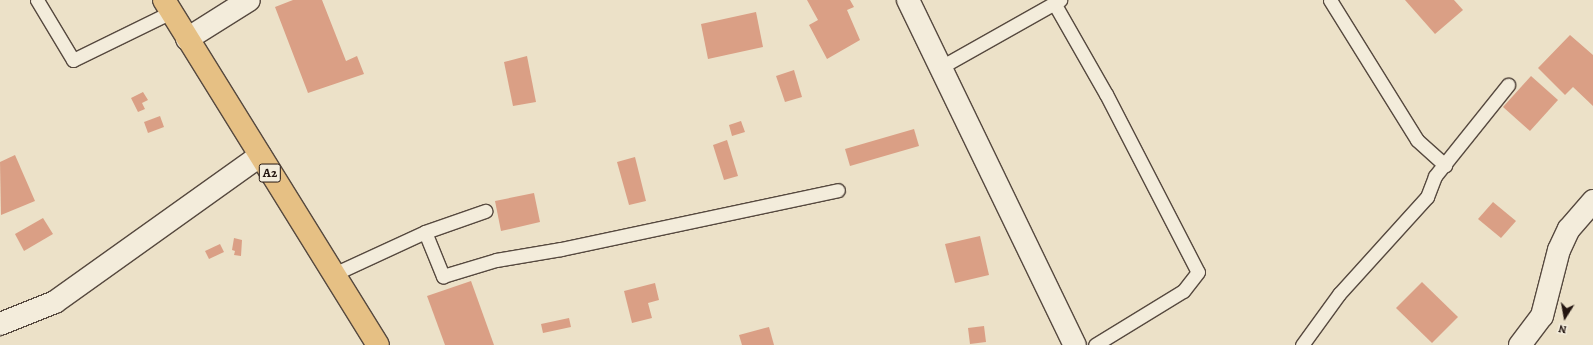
<!DOCTYPE html>
<html>
<head>
<meta charset="utf-8">
<style>
  body { margin:0 }
  #map { position:relative; width:1593px; height:345px; overflow:hidden; background:#ece1c8; font-family:Alegreya,serif }
  div>[style] { position:absolute }
  .building>* { inset:0; background:#da9f85 }
  .roads { filter:drop-shadow(1px 0 #56493f) drop-shadow(-1px 0 #56493f) drop-shadow(0 1px #56493f) drop-shadow(0 -1px #56493f) }
  .service>* { height:13px; margin:-6.5px; padding:0 6.5px; transform-origin:6.5px; border-radius:6.5px; background:#f3ecdb }
  .minor>* { height:22px; margin:-11px; padding:0 11px; transform-origin:11px; border-radius:11px; background:#f3ecdb }
  .secondary>* { height:22px; margin:-11px; padding:0 11px; transform-origin:11px; border-radius:11px; background:#f3ecdb }
  .primary>* { height:22px; margin:-11px; padding:0 11px; transform-origin:11px; border-radius:11px; background:#e6c084 }
  span { translate:-50% -50%; white-space:nowrap; text-align:center; line-height:1.15; -webkit-text-stroke:3px #f3ecdb; paint-order:stroke }
  .shield-label span { padding:1px 3px; background:#f3ecdb; border:1px solid; border-radius:3px; -webkit-text-stroke-width:0 }
  .shield-label { font-size:13px; color:#241611; font-weight:700 }
  .north { position:absolute; left:1545px; top:297px; width:40px; height:40px; -webkit-text-stroke:3px #f3ecdb; paint-order:stroke; rotate:191deg; font-size:11px; font-weight:700; line-height:16px; text-align:center; color:#241611 }
  .north::after { content:''; display:block; margin:auto; width:14px; height:18px; background:#241611; clip-path:polygon(50% 0,100% 100%,50% 72%,0 100%) }
</style>
</head>
<body>
<div id="map">
  <div class="building">
    <i style="clip-path:polygon(293px 0,322px 0,346px 61px,357px 56px,364px 74px,308px 93px,275px 7px)"></i>
    <i style="clip-path:polygon(807px 0,850px 0,854px 7px,847px 10px,860px 40px,827px 59px,809px 25px,818px 20px)"></i>
    <i style="clip-path:polygon(1405px 0,1454px 0,1463px 10px,1435px 34px)"></i>
    <i style="clip-path:polygon(756px 12px,763px 47px,708px 59px,701px 24px)"></i>
    <i style="clip-path:polygon(1570px 35px,1593px 55px,1593px 106px,1573px 87px,1565px 95px,1538px 68px)"></i>
    <i style="clip-path:polygon(527px 56px,536px 102px,513px 106px,504px 62px)"></i>
    <i style="clip-path:polygon(794px 70px,802px 97px,785px 102px,776px 76px)"></i>
    <i style="clip-path:polygon(1531px 76px,1558px 100px,1530px 131px,1503px 107px)"></i>
    <i style="clip-path:polygon(143px 92px,148px 100px,142px 103px,145px 109px,138px 112px,131px 98px)"></i>
    <i style="clip-path:polygon(160px 116px,164px 127px,148px 133px,144px 122px)"></i>
    <i style="clip-path:polygon(741px 121px,745px 132px,732px 136px,729px 125px)"></i>
    <i style="clip-path:polygon(914px 129px,919px 146px,850px 166px,845px 149px)"></i>
    <i style="clip-path:polygon(727px 140px,738px 176px,724px 180px,713px 145px)"></i>
    <i style="clip-path:polygon(15px 155px,35px 201px,1px 215px,0 162px)"></i>
    <i style="clip-path:polygon(635px 157px,646px 201px,629px 205px,617px 162px)"></i>
    <i style="clip-path:polygon(534px 193px,540px 222px,501px 231px,495px 201px)"></i>
    <i style="clip-path:polygon(1493px 202px,1516px 221px,1501px 238px,1478px 219px)"></i>
    <i style="clip-path:polygon(43px 218px,53px 234px,24px 251px,15px 234px)"></i>
    <i style="clip-path:polygon(980px 236px,989px 275px,955px 283px,945px 244px)"></i>
    <i style="clip-path:polygon(234px 238px,242px 240px,241px 256px,234px 255px,235px 251px,232px 250px)"></i>
    <i style="clip-path:polygon(220px 244px,224px 252px,209px 259px,205px 251px)"></i>
    <i style="clip-path:polygon(471px 281px,494px 345px,445px 345px,427px 296px)"></i>
    <i style="clip-path:polygon(1422px 282px,1458px 317px,1432px 343px,1396px 308px)"></i>
    <i style="clip-path:polygon(655px 283px,659px 300px,648px 303px,652px 318px,632px 323px,624px 291px)"></i>
    <i style="clip-path:polygon(569px 318px,571px 327px,543px 333px,541px 324px)"></i>
    <i style="clip-path:polygon(984px 326px,986px 342px,970px 344px,968px 328px)"></i>
    <i style="clip-path:polygon(769px 327px,774px 345px,742px 345px,739px 335px)"></i>
  </div>
  <div class="roads">
    <div class="service">
      <i style="left:37px;top:0;width:70px;rotate:59deg"></i>
      <i style="left:73px;top:60px;width:109px;rotate:-26.1deg"></i>
      <i style="left:1330px;top:0;width:165px;rotate:58.1deg"></i>
      <i style="left:1417px;top:140px;width:38px;rotate:42deg"></i>
      <i style="left:1054px;top:3px;width:105px;rotate:60.3deg"></i>
      <i style="left:1106px;top:94px;width:200px;rotate:62.7deg"></i>
      <i style="left:1198px;top:272px;width:24px;rotate:128deg"></i>
      <i style="left:1183px;top:291px;width:103px;rotate:148.5deg"></i>
      <i style="left:941px;top:67px;width:137px;rotate:-29.4deg"></i>
      <i style="left:425px;top:232px;width:64px;rotate:-19.3deg"></i>
      <i style="left:334px;top:274px;width:100px;rotate:-24.8deg"></i>
      <i style="left:425px;top:232px;width:48px;rotate:67.8deg"></i>
      <i style="left:443px;top:276px;width:55px;rotate:-16.8deg"></i>
      <i style="left:496px;top:260px;width:66px;rotate:-9.6deg"></i>
      <i style="left:561px;top:249px;width:283px;rotate:-12deg"></i>
      <i style="left:1302px;top:345px;width:63px;rotate:-54deg"></i>
      <i style="left:1339px;top:294px;width:131px;rotate:-47.8deg"></i>
      <i style="left:1427px;top:197px;width:22px;rotate:-69deg"></i>
      <i style="left:1435px;top:176px;width:117px;rotate:-51.3deg"></i>
    </div>
    <div class="minor">
      <i style="left:908px;top:0;width:383px;rotate:64.2deg"></i>
      <i style="left:187px;top:39px;width:73px;rotate:-32.2deg"></i>
      <i style="left:1520px;top:345px;width:36px;rotate:-53deg"></i>
      <i style="left:1542px;top:316px;width:68px;rotate:-75.6deg"></i>
      <i style="left:1559px;top:250px;width:23px;rotate:-65deg"></i>
      <i style="left:1569px;top:229px;width:37px;rotate:-49deg"></i>
    </div>
    <div class="secondary">
      <i style="left:0;top:324px;width:59px;rotate:-21.8deg"></i>
      <i style="left:55px;top:302px;width:252px;rotate:-35.5deg"></i>
    </div>
    <div class="primary">
      <i style="left:164px;top:0;width:406px;rotate:58.2deg"></i>
    </div>
  </div>
  <div class="shield-label">
    <span style="left:270px;top:173px">A2</span>
  </div>
  <div class="north">N</div>
</div>
</body>
</html>
